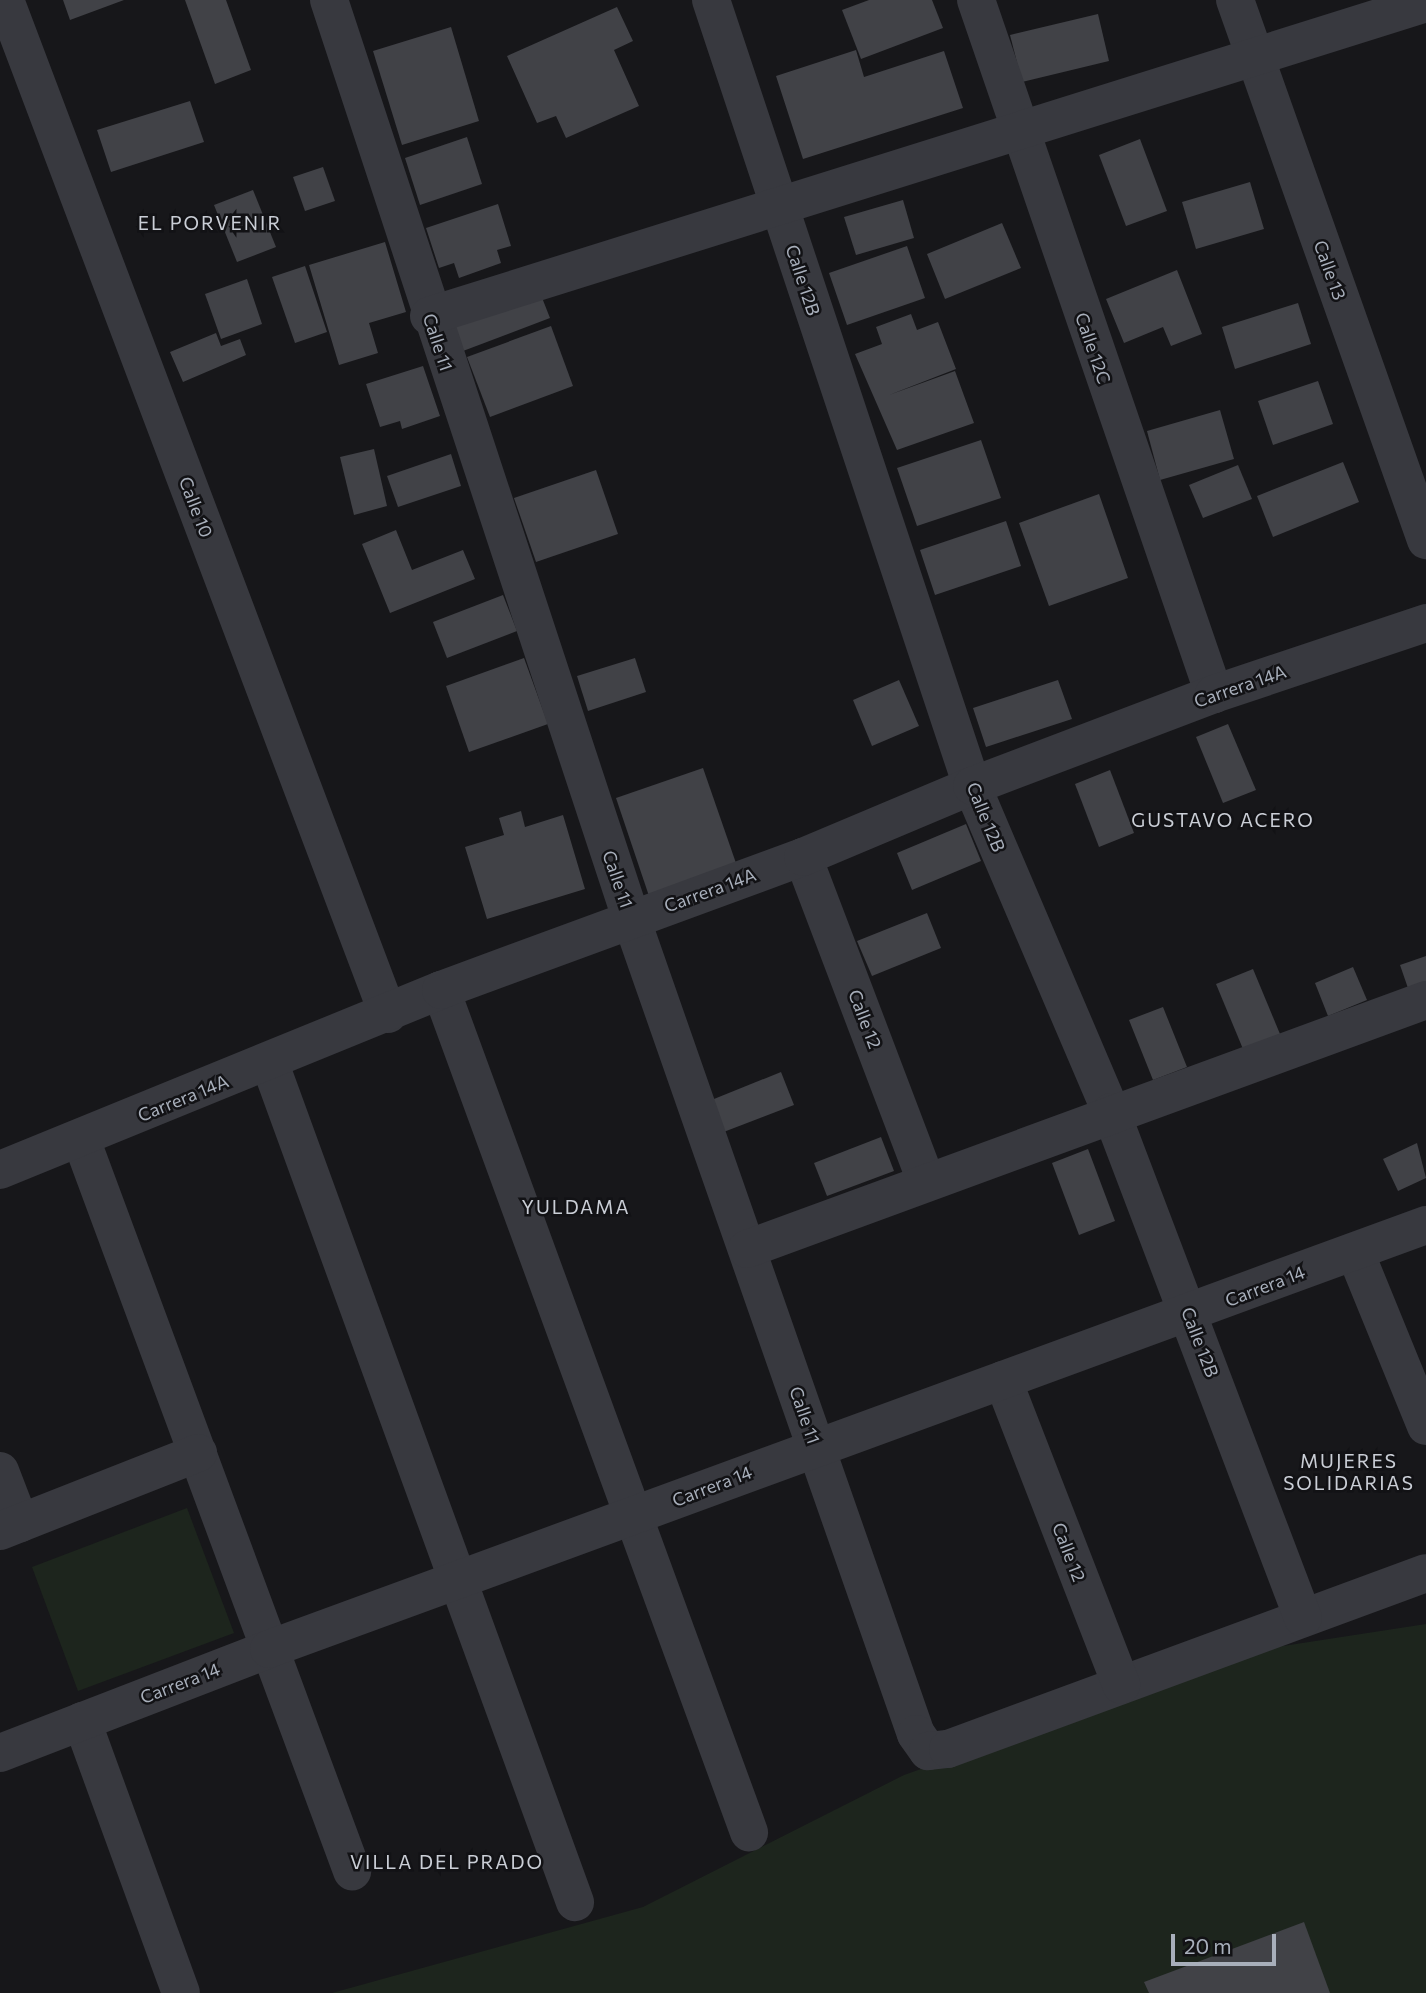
<!DOCTYPE html>
<html>
<head>
<meta charset="utf-8">
<style>
  body { margin:0 }
  #map { position:relative; width:1426px; height:1993px; overflow:hidden; background:#17171a; font-family:Commissioner,sans-serif }
  div>[style] { position:absolute }
  .green>* { inset:0; background:#1d251d }
  .building>* { inset:0; background:#414247 }
  .minor>* { height:38px; margin:-19px; padding:0 19px; transform-origin:19px; border-radius:19px; background:#38393f }
  span { translate:-50% -50%; white-space:nowrap; text-align:center; line-height:1.15; -webkit-text-stroke:5px #121215; paint-order:stroke }
  .street-label { font-size:18px; color:#a8afbb }
  .neighbourhood-label { font-size:19px; color:#caced6; letter-spacing:2px }
  .scale { position:absolute; left:1171px; top:1934px; width:105px; height:32px; box-sizing:border-box; border:4px solid #a8afbb; border-top:0; padding-left:9px; font-size:21px; line-height:24px; white-space:nowrap; color:#a8afbb; -webkit-text-stroke:5px #121215; paint-order:stroke }
</style>
</head>
<body>
<div id="map">
  <div class="green">
    <i style="clip-path:polygon(187px 1508px,234px 1633px,78px 1691px,32px 1567px)"></i>
    <i style="clip-path:polygon(1426px 1624px,1426px 1993px,332px 1993px,643px 1907px,904px 1775px,1257px 1650px)"></i>
  </div>
  <div class="building">
    <i style="clip-path:polygon(63px 0,124px 0,70px 20px)"></i>
    <i style="clip-path:polygon(185px 0,226px 0,251px 70px,215px 84px)"></i>
    <i style="clip-path:polygon(869px 0,932px 0,943px 28px,861px 59px,842px 10px)"></i>
    <i style="clip-path:polygon(617px 7px,633px 41px,614px 50px,639px 106px,566px 138px,556px 116px,537px 123px,507px 56px)"></i>
    <i style="clip-path:polygon(1098px 14px,1109px 61px,1022px 82px,1010px 35px)"></i>
    <i style="clip-path:polygon(451px 27px,479px 121px,402px 145px,373px 51px)"></i>
    <i style="clip-path:polygon(856px 50px,864px 77px,944px 51px,963px 108px,803px 159px,776px 76px)"></i>
    <i style="clip-path:polygon(190px 101px,204px 142px,111px 172px,97px 130px)"></i>
    <i style="clip-path:polygon(467px 137px,482px 184px,420px 205px,405px 158px)"></i>
    <i style="clip-path:polygon(1140px 139px,1167px 211px,1126px 226px,1099px 155px)"></i>
    <i style="clip-path:polygon(323px 167px,335px 201px,305px 211px,293px 177px)"></i>
    <i style="clip-path:polygon(1250px 182px,1264px 229px,1196px 249px,1182px 202px)"></i>
    <i style="clip-path:polygon(253px 190px,276px 247px,237px 262px,214px 205px)"></i>
    <i style="clip-path:polygon(903px 200px,914px 238px,856px 255px,844px 217px)"></i>
    <i style="clip-path:polygon(498px 204px,511px 246px,497px 250px,501px 263px,459px 278px,454px 263px,439px 268px,426px 228px)"></i>
    <i style="clip-path:polygon(1002px 223px,1021px 268px,945px 299px,927px 254px)"></i>
    <i style="clip-path:polygon(385px 242px,406px 312px,369px 323px,378px 353px,339px 365px,309px 265px)"></i>
    <i style="clip-path:polygon(907px 246px,925px 298px,847px 325px,829px 273px)"></i>
    <i style="clip-path:polygon(305px 266px,327px 332px,295px 343px,272px 277px)"></i>
    <i style="clip-path:polygon(1177px 270px,1202px 334px,1171px 346px,1163px 327px,1124px 343px,1106px 299px)"></i>
    <i style="clip-path:polygon(247px 279px,262px 324px,221px 339px,205px 294px)"></i>
    <i style="clip-path:polygon(537px 285px,550px 318px,463px 351px,451px 318px)"></i>
    <i style="clip-path:polygon(1298px 303px,1311px 344px,1235px 369px,1222px 327px)"></i>
    <i style="clip-path:polygon(911px 314px,917px 330px,938px 322px,956px 369px,889px 395px,955px 371px,974px 423px,897px 450px,855px 354px,882px 344px,876px 327px)"></i>
    <i style="clip-path:polygon(551px 326px,573px 386px,490px 417px,467px 357px)"></i>
    <i style="clip-path:polygon(216px 333px,221px 346px,240px 339px,246px 355px,183px 382px,170px 352px)"></i>
    <i style="clip-path:polygon(423px 366px,440px 416px,402px 429px,400px 421px,380px 427px,366px 384px)"></i>
    <i style="clip-path:polygon(1318px 381px,1333px 424px,1273px 445px,1258px 401px)"></i>
    <i style="clip-path:polygon(1220px 410px,1234px 459px,1160px 480px,1147px 431px)"></i>
    <i style="clip-path:polygon(981px 440px,1001px 498px,917px 526px,897px 468px)"></i>
    <i style="clip-path:polygon(374px 449px,387px 506px,354px 515px,340px 457px)"></i>
    <i style="clip-path:polygon(451px 454px,461px 486px,398px 507px,387px 476px)"></i>
    <i style="clip-path:polygon(1343px 462px,1359px 502px,1273px 537px,1257px 496px)"></i>
    <i style="clip-path:polygon(1238px 465px,1252px 499px,1203px 518px,1189px 485px)"></i>
    <i style="clip-path:polygon(596px 470px,618px 534px,536px 562px,514px 498px)"></i>
    <i style="clip-path:polygon(1099px 494px,1128px 578px,1049px 606px,1019px 523px)"></i>
    <i style="clip-path:polygon(1006px 521px,1021px 566px,935px 595px,920px 550px)"></i>
    <i style="clip-path:polygon(396px 530px,412px 570px,463px 550px,475px 579px,390px 613px,362px 544px)"></i>
    <i style="clip-path:polygon(503px 595px,517px 631px,447px 658px,433px 622px)"></i>
    <i style="clip-path:polygon(524px 658px,548px 724px,469px 752px,446px 686px)"></i>
    <i style="clip-path:polygon(635px 658px,646px 692px,588px 711px,577px 676px)"></i>
    <i style="clip-path:polygon(899px 680px,919px 726px,872px 746px,853px 700px)"></i>
    <i style="clip-path:polygon(1058px 680px,1072px 719px,986px 747px,973px 708px)"></i>
    <i style="clip-path:polygon(1228px 724px,1256px 790px,1223px 803px,1196px 737px)"></i>
    <i style="clip-path:polygon(703px 768px,737px 866px,649px 896px,616px 798px)"></i>
    <i style="clip-path:polygon(1110px 770px,1134px 833px,1099px 847px,1075px 784px)"></i>
    <i style="clip-path:polygon(521px 811px,525px 827px,563px 815px,585px 889px,487px 919px,465px 847px,504px 835px,499px 818px)"></i>
    <i style="clip-path:polygon(966px 824px,981px 861px,912px 890px,897px 853px)"></i>
    <i style="clip-path:polygon(927px 913px,941px 948px,872px 976px,857px 941px)"></i>
    <i style="clip-path:polygon(1426px 956px,1426px 992px,1411px 997px,1400px 965px)"></i>
    <i style="clip-path:polygon(1353px 967px,1367px 1000px,1328px 1016px,1315px 983px)"></i>
    <i style="clip-path:polygon(1253px 969px,1280px 1034px,1243px 1049px,1216px 984px)"></i>
    <i style="clip-path:polygon(1163px 1007px,1187px 1067px,1153px 1080px,1129px 1020px)"></i>
    <i style="clip-path:polygon(781px 1072px,794px 1105px,721px 1133px,709px 1101px)"></i>
    <i style="clip-path:polygon(881px 1137px,894px 1171px,827px 1196px,814px 1163px)"></i>
    <i style="clip-path:polygon(1417px 1143px,1426px 1178px,1398px 1191px,1383px 1159px)"></i>
    <i style="clip-path:polygon(1088px 1149px,1115px 1221px,1079px 1235px,1052px 1163px)"></i>
    <i style="clip-path:polygon(1304px 1922px,1330px 1993px,1149px 1993px,1144px 1982px)"></i>
  </div>
  <div class="minor">
    <i style="left:5px;top:0;width:1084px;rotate:69.31deg"></i>
    <i style="left:329px;top:0;width:966px;rotate:71.79deg"></i>
    <i style="left:631px;top:918px;width:864px;rotate:70.75deg"></i>
    <i style="left:916px;top:1734px;width:21px;rotate:55deg"></i>
    <i style="left:928px;top:1751px;width:20px;rotate:-6deg"></i>
    <i style="left:948px;top:1749px;width:509px;rotate:-20.21deg"></i>
    <i style="left:711px;top:0;width:828px;rotate:71.63deg"></i>
    <i style="left:972px;top:786px;width:354px;rotate:66.9deg"></i>
    <i style="left:1111px;top:1112px;width:541px;rotate:69.22deg"></i>
    <i style="left:976px;top:0;width:734px;rotate:71.07deg"></i>
    <i style="left:1235px;top:0;width:573px;rotate:70.52deg"></i>
    <i style="left:429px;top:316px;width:1045px;rotate:-17.43deg"></i>
    <i style="left:803px;top:857px;width:347px;rotate:69.2deg"></i>
    <i style="left:441px;top:990px;width:897px;rotate:69.91deg"></i>
    <i style="left:270px;top:1064px;width:892px;rotate:70deg"></i>
    <i style="left:81px;top:1139px;width:781px;rotate:69.68deg"></i>
    <i style="left:0;top:1170px;width:476px;rotate:-22.2deg"></i>
    <i style="left:441px;top:990px;width:386px;rotate:-20.2deg"></i>
    <i style="left:803px;top:857px;width:183px;rotate:-22.8deg"></i>
    <i style="left:972px;top:786px;width:259px;rotate:-20.8deg"></i>
    <i style="left:1214px;top:694px;width:224px;rotate:-18.5deg"></i>
    <i style="left:747px;top:1249px;width:723px;rotate:-20.14deg"></i>
    <i style="left:1355px;top:1252px;width:188px;rotate:67.8deg"></i>
    <i style="left:1003px;top:1380px;width:327px;rotate:68.8deg"></i>
    <i style="left:0;top:1471px;width:56px;rotate:69deg"></i>
    <i style="left:0;top:1531px;width:213px;rotate:-21.5deg"></i>
    <i style="left:82px;top:1721px;width:289px;rotate:70deg"></i>
    <i style="left:0;top:1753px;width:288px;rotate:-21.1deg"></i>
    <i style="left:269px;top:1649px;width:1232px;rotate:-20.13deg"></i>
  </div>
  <div class="street-label">
    <span style="left:1330px;top:270px;rotate:70deg">Calle 13</span>
    <span style="left:803px;top:280px;rotate:72deg">Calle 12B</span>
    <span style="left:438px;top:342px;rotate:72deg">Calle 11</span>
    <span style="left:1093px;top:348px;rotate:71deg">Calle 12C</span>
    <span style="left:196px;top:507px;rotate:69deg">Calle 10</span>
    <span style="left:1240px;top:686px;rotate:-19deg">Carrera 14A</span>
    <span style="left:986px;top:817px;rotate:68deg">Calle 12B</span>
    <span style="left:618px;top:879px;rotate:71deg">Calle 11</span>
    <span style="left:710px;top:890px;rotate:-20deg">Carrera 14A</span>
    <span style="left:865px;top:1019px;rotate:69deg">Calle 12</span>
    <span style="left:183px;top:1098px;rotate:-22deg">Carrera 14A</span>
    <span style="left:1265px;top:1286px;rotate:-21deg">Carrera 14</span>
    <span style="left:1200px;top:1342px;rotate:69deg">Calle 12B</span>
    <span style="left:805px;top:1415px;rotate:71deg">Calle 11</span>
    <span style="left:712px;top:1486px;rotate:-21deg">Carrera 14</span>
    <span style="left:1069px;top:1552px;rotate:69deg">Calle 12</span>
    <span style="left:180px;top:1683px;rotate:-21deg">Carrera 14</span>
  </div>
  <div class="neighbourhood-label">
    <span style="left:210px;top:223px">EL PORVENIR</span>
    <span style="left:1223px;top:820px">GUSTAVO ACERO</span>
    <span style="left:576px;top:1207px">YULDAMA</span>
    <span style="left:1349px;top:1472px">MUJERES<br>SOLIDARIAS</span>
    <span style="left:447px;top:1862px">VILLA DEL PRADO</span>
  </div>
  <div class="scale">20 m</div>
</div>
</body>
</html>
